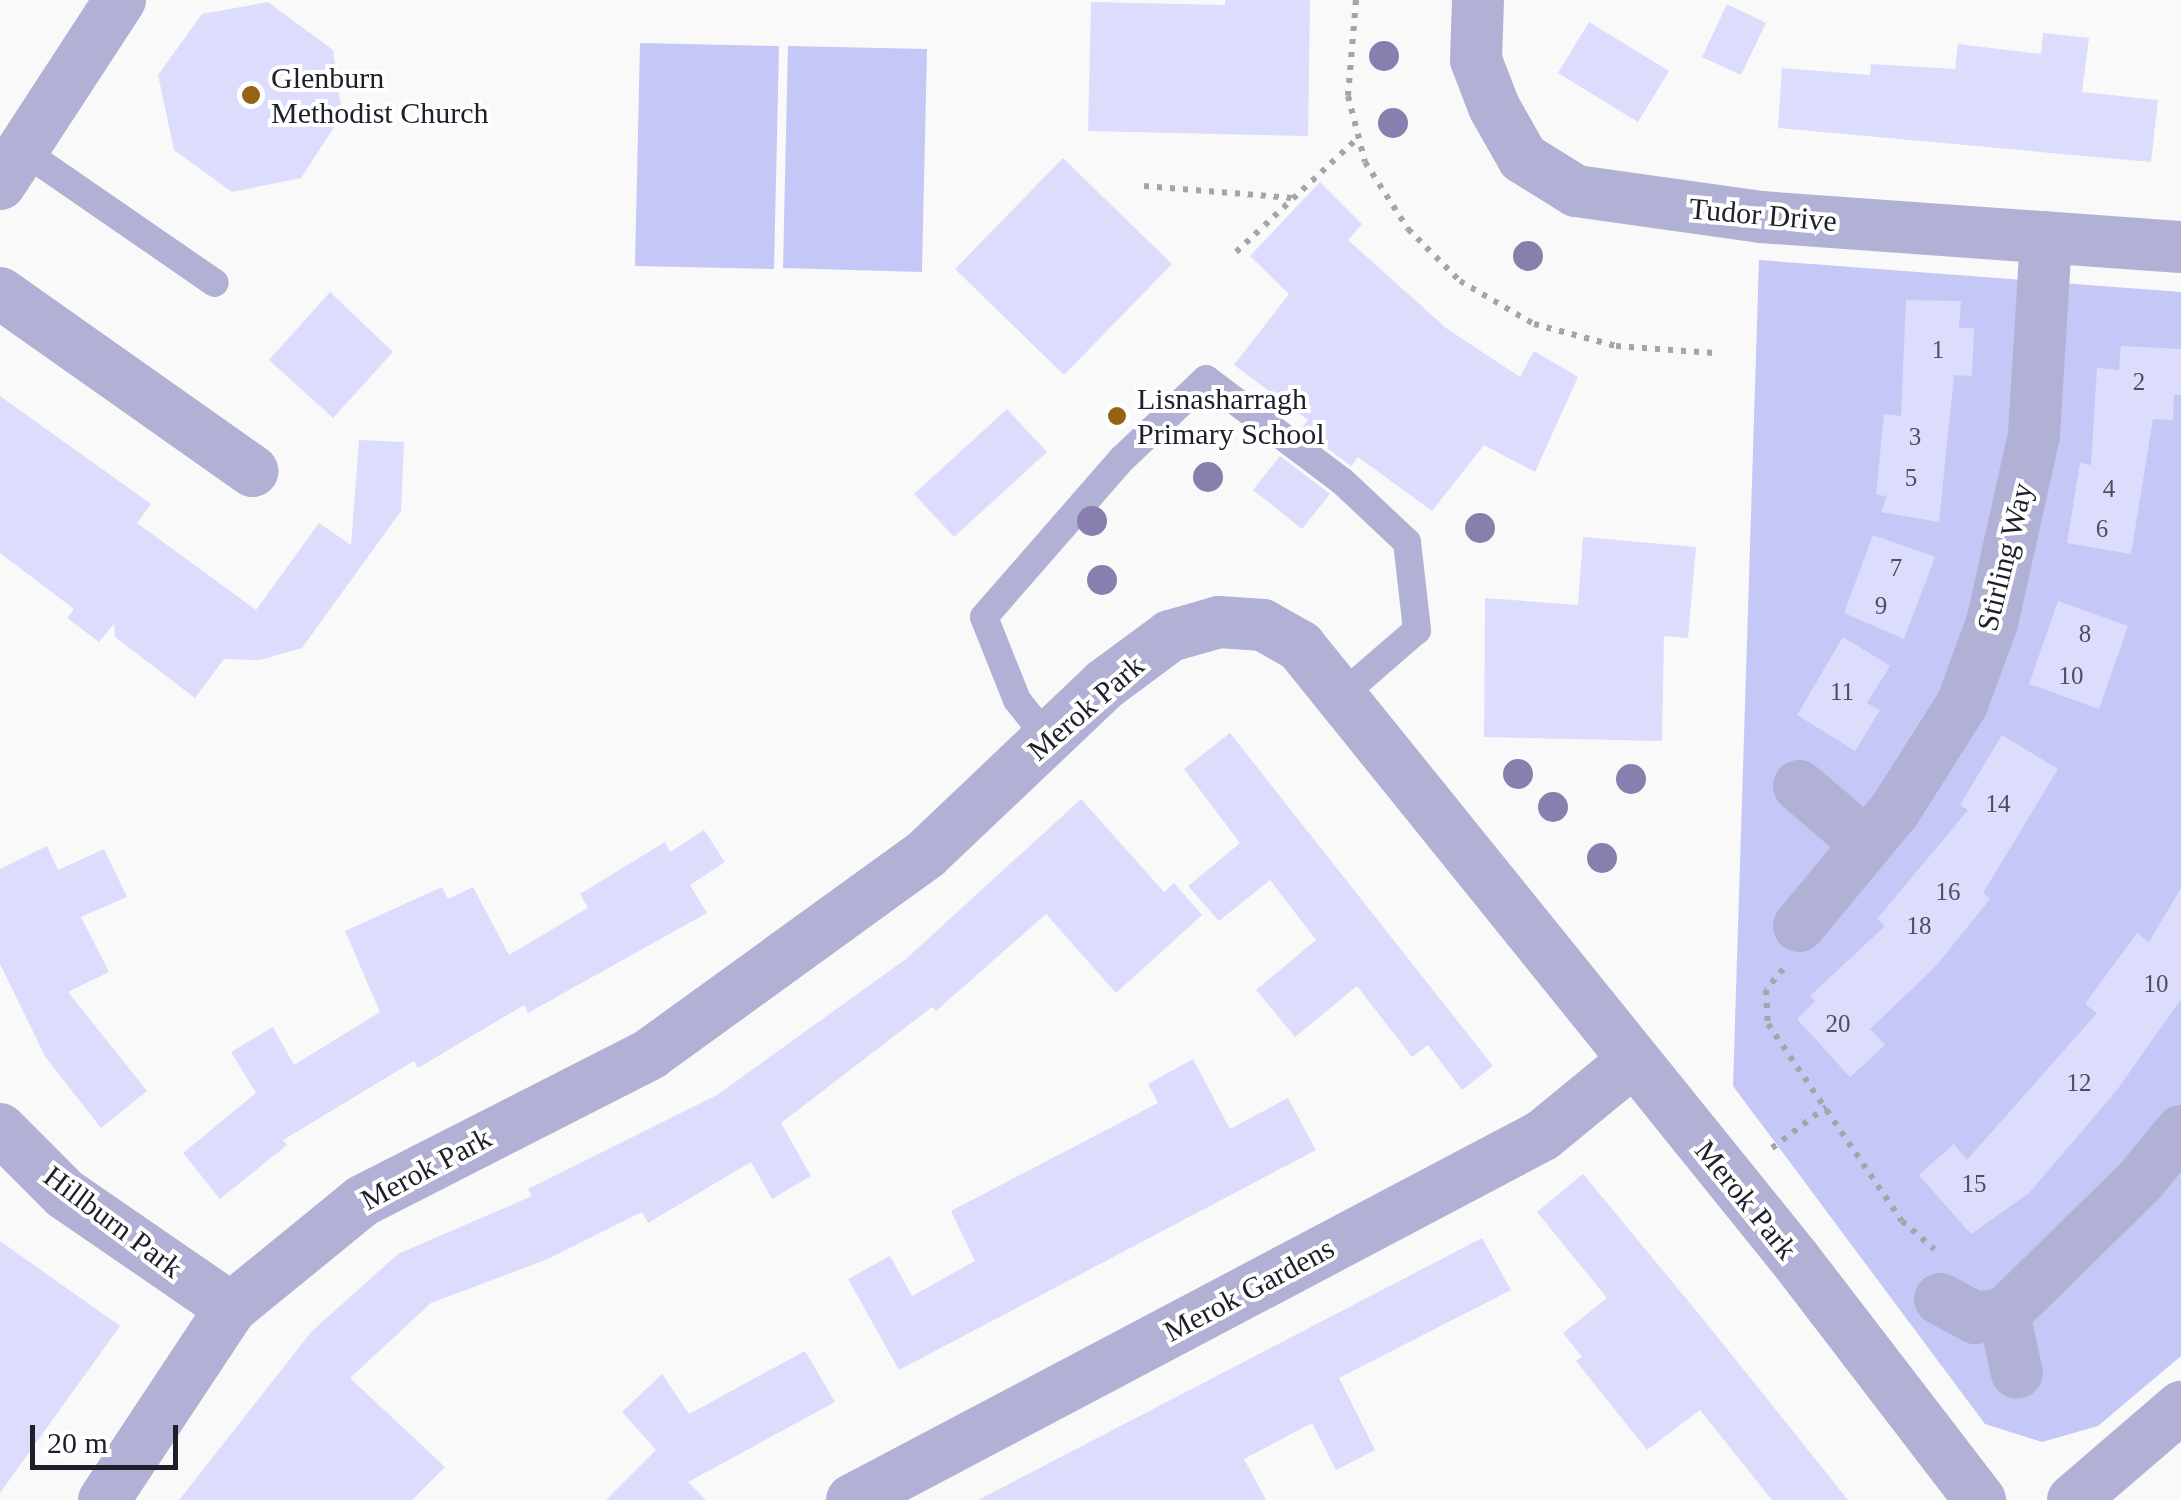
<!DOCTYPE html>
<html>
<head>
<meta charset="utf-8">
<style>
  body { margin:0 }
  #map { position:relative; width:2181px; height:1500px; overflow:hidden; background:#f9f9f9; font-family:"Times New Roman",serif }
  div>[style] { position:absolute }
  .green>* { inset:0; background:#c5c7f7 }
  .building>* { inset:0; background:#dcddfd }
  .path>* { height:6px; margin-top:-3px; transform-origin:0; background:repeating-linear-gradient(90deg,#a4a4a9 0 5px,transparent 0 13px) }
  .service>* { height:28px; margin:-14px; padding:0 14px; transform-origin:14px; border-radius:14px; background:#b0b1d4 }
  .minor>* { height:52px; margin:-26px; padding:0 26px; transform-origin:26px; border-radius:26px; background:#b0b1d4 }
  .trees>* { width:30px; height:30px; margin:-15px; border-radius:50%; background:#887faf }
  .dots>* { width:28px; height:28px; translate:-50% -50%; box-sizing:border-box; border:5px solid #fff; border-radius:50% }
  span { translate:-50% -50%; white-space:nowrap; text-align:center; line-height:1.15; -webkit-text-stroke:8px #fff; paint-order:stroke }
  .number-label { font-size:25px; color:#4e4e60 }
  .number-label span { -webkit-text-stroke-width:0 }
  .poi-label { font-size:30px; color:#1f1f2b }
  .left { translate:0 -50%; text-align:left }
  .street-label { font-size:30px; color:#1f1f2b }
  .scale { position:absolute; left:30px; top:1425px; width:148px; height:45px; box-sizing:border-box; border:5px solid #1f1f2b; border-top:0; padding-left:12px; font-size:30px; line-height:35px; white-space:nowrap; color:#1f1f2b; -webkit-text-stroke:8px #fff; paint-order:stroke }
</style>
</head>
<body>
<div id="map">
  <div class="green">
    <i style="clip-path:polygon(640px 43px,779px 46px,774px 269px,635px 266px)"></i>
    <i style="clip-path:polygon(788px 46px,927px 49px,922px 272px,783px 268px)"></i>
    <i style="clip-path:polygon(1759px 260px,2181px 292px,2181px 1356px,2098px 1426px,2042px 1442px,1985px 1424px,1733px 1086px)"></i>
  </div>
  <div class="building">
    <i style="clip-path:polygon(1225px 0,1310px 0,1308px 136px,1088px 131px,1091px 2px,1225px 5px)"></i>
    <i style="clip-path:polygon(268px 2px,333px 50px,342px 115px,301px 178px,232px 192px,174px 150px,158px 75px,202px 14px)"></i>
    <i style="clip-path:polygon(1727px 4px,1766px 23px,1741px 75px,1702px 57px)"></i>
    <i style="clip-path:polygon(1589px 22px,1669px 71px,1638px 122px,1558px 73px)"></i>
    <i style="clip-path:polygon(2043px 33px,2089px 38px,2082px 92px,2158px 100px,2151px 162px,1778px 128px,1782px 68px,1870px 75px,1871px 64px,1955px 69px,1958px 44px,2041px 54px)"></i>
    <i style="clip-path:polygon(1063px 158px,1172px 264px,1064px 375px,955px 269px)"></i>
    <i style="clip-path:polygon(1320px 182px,1362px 224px,1348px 240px,1446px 328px,1520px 377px,1534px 351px,1578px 377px,1535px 472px,1484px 445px,1432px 511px,1358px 457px,1351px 466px,1301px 429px,1308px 420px,1234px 365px,1289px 294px,1250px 256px)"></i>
    <i style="clip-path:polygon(330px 292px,393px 352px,333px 418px,269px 360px)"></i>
    <i style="clip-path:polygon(1906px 300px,1961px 301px,1959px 328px,1974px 328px,1972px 376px,1954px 375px,1939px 522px,1881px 512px,1887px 496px,1876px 495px,1884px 414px,1901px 416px)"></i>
    <i style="clip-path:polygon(2121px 346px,2181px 349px,2181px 395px,2174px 395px,2173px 420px,2153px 419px,2131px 554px,2067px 543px,2080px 463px,2091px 465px,2097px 368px,2119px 370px)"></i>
    <i style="clip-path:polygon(0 396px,151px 504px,137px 523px,256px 610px,319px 523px,351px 545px,359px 440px,404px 442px,401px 511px,302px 648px,260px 660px,224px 659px,195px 698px,115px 637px,114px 624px,99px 642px,67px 618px,74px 609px,0 553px)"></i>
    <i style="clip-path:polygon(1007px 409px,1047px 452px,954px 537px,914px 494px)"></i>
    <i style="clip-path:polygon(1280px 456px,1330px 494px,1302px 529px,1253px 490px)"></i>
    <i style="clip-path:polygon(1873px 535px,1935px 557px,1904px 639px,1844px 613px)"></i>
    <i style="clip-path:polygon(1583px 537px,1696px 547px,1688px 638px,1664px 636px,1662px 741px,1484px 737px,1485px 598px,1578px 605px)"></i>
    <i style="clip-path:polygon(2058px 601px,2128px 626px,2099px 709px,2029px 684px)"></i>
    <i style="clip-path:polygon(1843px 637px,1890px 666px,1867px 703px,1880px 710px,1855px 751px,1797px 715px)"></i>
    <i style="clip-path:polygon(1230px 733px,1493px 1066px,1462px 1090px,1428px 1045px,1412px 1057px,1357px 986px,1295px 1037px,1256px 990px,1316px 940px,1270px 880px,1219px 921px,1188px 886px,1240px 843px,1184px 769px)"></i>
    <i style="clip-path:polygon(2002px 735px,2058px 769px,1983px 893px,1990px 899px,1935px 967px,1870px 1029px,1885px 1045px,1850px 1077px,1797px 1019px,1815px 1001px,1810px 996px,1885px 926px,1877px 919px,1968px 810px,1960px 805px)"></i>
    <i style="clip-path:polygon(1081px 799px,1164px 892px,1174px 883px,1202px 915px,1116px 993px,1046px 914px,936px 1011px,932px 1007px,781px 1123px,811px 1176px,772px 1199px,751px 1162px,648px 1223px,642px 1212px,548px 1259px,431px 1303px,350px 1378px,445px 1467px,412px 1500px,179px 1500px,312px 1331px,398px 1254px,532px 1196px,528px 1189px,717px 1095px,906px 959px)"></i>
    <i style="clip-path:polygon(704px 830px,725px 862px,690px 885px,707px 913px,528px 1013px,524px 1005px,418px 1068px,414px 1061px,283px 1140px,287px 1145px,220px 1199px,183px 1153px,256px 1093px,231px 1052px,273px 1027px,294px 1065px,380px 1012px,345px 931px,442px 887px,448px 899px,473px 887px,509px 955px,588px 908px,580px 894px,665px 842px,670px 852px)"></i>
    <i style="clip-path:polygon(47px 846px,58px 870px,104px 849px,127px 897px,81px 917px,109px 972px,68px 992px,147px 1091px,101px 1128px,46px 1058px,0 964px,0 869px)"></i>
    <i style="clip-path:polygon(2181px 888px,2181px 999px,2117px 1090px,2029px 1193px,1971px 1234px,1919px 1175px,1954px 1144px,1967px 1160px,2097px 1013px,2085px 1004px,2137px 933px,2149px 942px)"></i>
    <i style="clip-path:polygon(1193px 1059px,1230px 1129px,1288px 1098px,1316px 1150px,899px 1370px,848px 1279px,890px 1256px,912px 1296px,975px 1261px,951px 1211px,1158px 1103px,1148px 1084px)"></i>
    <i style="clip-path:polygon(1583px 1174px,1703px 1319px,1848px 1500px,1772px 1500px,1700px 1410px,1647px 1450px,1576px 1361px,1582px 1357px,1563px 1333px,1607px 1298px,1537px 1212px)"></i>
    <i style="clip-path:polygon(1482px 1238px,1511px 1290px,1339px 1378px,1375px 1450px,1336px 1470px,1312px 1423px,1244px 1459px,1266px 1500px,978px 1500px)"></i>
    <i style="clip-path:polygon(0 1241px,120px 1326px,0 1493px)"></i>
    <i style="clip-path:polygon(805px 1351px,835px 1402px,688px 1482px,706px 1500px,606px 1500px,656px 1450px,622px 1412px,662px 1374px,689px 1414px)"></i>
  </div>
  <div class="path">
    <i style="left:1356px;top:0;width:96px;rotate:94.8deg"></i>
    <i style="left:1348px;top:96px;width:68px;rotate:75.6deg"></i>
    <i style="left:1365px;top:162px;width:80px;rotate:57.3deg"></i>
    <i style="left:1408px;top:229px;width:74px;rotate:45deg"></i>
    <i style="left:1460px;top:281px;width:86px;rotate:30.2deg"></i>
    <i style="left:1534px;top:324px;width:85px;rotate:15deg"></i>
    <i style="left:1616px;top:346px;width:98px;rotate:4.1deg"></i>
    <i style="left:1144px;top:186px;width:149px;rotate:4.6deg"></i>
    <i style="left:1236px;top:252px;width:167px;rotate:-43.1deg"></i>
    <i style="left:1783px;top:969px;width:27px;rotate:129deg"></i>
    <i style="left:1766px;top:990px;width:34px;rotate:87deg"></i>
    <i style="left:1768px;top:1024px;width:238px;rotate:55.8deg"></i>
    <i style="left:1902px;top:1221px;width:43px;rotate:41.2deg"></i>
    <i style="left:1772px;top:1148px;width:68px;rotate:-37.2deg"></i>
  </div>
  <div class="service">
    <i style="left:22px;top:150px;width:234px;rotate:34.6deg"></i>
    <i style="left:1048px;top:739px;width:50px;rotate:-128.5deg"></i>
    <i style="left:1017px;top:700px;width:89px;rotate:-111.7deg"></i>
    <i style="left:984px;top:617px;width:210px;rotate:-48.9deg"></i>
    <i style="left:1122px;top:459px;width:116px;rotate:-43.6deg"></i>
    <i style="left:1206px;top:379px;width:170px;rotate:36.9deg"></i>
    <i style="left:1342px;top:481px;width:89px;rotate:43.2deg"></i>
    <i style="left:1407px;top:542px;width:89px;rotate:83.5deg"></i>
    <i style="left:1417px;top:630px;width:99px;rotate:139.1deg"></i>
  </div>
  <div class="minor">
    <i style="left:1478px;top:0;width:60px;rotate:91.9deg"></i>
    <i style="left:1476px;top:60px;width:50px;rotate:69deg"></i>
    <i style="left:1494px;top:107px;width:59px;rotate:60.4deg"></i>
    <i style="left:1523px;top:158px;width:62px;rotate:31.9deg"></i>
    <i style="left:1576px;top:191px;width:187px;rotate:8deg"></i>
    <i style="left:1761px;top:217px;width:421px;rotate:4.1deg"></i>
    <i style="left:0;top:184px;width:220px;rotate:-56.9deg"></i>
    <i style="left:0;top:293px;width:309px;rotate:35.2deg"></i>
    <i style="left:1799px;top:786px;width:89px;rotate:40.5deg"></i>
    <i style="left:1799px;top:926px;width:151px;rotate:-50.4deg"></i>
    <i style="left:1895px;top:810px;width:125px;rotate:-57.7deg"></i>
    <i style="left:1962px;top:704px;width:86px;rotate:-69.7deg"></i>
    <i style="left:1992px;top:623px;width:193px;rotate:-77.4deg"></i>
    <i style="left:2034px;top:435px;width:198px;rotate:-86.5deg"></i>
    <i style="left:0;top:1129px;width:92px;rotate:45deg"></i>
    <i style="left:65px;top:1194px;width:201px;rotate:34.5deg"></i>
    <i style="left:1940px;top:1299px;width:40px;rotate:28deg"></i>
    <i style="left:1975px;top:1318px;width:29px;rotate:-8deg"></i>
    <i style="left:2004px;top:1314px;width:189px;rotate:-44.4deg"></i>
    <i style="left:2139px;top:1182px;width:66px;rotate:-50.5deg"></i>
    <i style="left:2004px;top:1314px;width:60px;rotate:77.6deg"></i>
    <i style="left:104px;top:1500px;width:230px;rotate:-56.5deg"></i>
    <i style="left:231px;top:1308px;width:169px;rotate:-39.2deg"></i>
    <i style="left:362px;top:1201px;width:323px;rotate:-27deg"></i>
    <i style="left:650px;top:1054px;width:341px;rotate:-35.9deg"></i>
    <i style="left:926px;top:854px;width:247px;rotate:-43.5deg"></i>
    <i style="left:1105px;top:684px;width:81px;rotate:-36.4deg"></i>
    <i style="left:1170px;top:636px;width:51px;rotate:-15.9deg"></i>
    <i style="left:1219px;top:622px;width:44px;rotate:3.9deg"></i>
    <i style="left:1263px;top:625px;width:43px;rotate:29.6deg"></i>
    <i style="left:1300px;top:646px;width:788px;rotate:51.08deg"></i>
    <i style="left:1795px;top:1259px;width:304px;rotate:52.5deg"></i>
    <i style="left:852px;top:1500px;width:781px;rotate:-27.84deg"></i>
    <i style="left:1543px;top:1135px;width:117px;rotate:-39.4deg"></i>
    <i style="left:2073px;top:1500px;width:143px;rotate:-40.7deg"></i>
  </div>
  <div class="trees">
    <i style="left:1384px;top:56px"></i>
    <i style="left:1393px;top:123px"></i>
    <i style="left:1528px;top:256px"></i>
    <i style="left:1208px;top:477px"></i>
    <i style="left:1092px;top:521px"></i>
    <i style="left:1480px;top:528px"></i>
    <i style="left:1102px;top:580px"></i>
    <i style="left:1518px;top:774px"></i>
    <i style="left:1631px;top:779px"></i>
    <i style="left:1553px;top:807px"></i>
    <i style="left:1602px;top:858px"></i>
  </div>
  <div class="dots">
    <i style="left:251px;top:95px;background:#946314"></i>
    <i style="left:1117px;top:416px;background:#946314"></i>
  </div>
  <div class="number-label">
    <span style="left:1938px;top:350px">1</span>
    <span style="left:2139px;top:382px">2</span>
    <span style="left:1915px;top:437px">3</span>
    <span style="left:1911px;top:478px">5</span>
    <span style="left:2109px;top:489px">4</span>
    <span style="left:2102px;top:529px">6</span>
    <span style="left:1896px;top:568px">7</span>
    <span style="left:1881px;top:606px">9</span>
    <span style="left:2085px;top:634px">8</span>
    <span style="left:2071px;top:676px">10</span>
    <span style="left:1842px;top:692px">11</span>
    <span style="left:1998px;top:804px">14</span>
    <span style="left:1948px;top:892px">16</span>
    <span style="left:1919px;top:926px">18</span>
    <span style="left:2156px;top:984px">10</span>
    <span style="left:1838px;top:1024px">20</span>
    <span style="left:2079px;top:1083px">12</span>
    <span style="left:1974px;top:1184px">15</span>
  </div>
  <div class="poi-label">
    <span class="left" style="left:271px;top:95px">Glenburn<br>Methodist Church</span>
    <span class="left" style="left:1137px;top:416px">Lisnasharragh<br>Primary School</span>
  </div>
  <div class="street-label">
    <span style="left:1763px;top:215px;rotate:5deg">Tudor Drive</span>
    <span style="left:2005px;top:557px;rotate:-76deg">Stirling Way</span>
    <span style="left:1086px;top:708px;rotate:-41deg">Merok Park</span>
    <span style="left:426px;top:1169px;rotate:-28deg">Merok Park</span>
    <span style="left:1746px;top:1200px;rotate:51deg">Merok Park</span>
    <span style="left:113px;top:1222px;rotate:37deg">Hillburn Park</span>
    <span style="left:1249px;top:1290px;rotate:-28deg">Merok Gardens</span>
  </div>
  <div class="scale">20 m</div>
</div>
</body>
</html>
